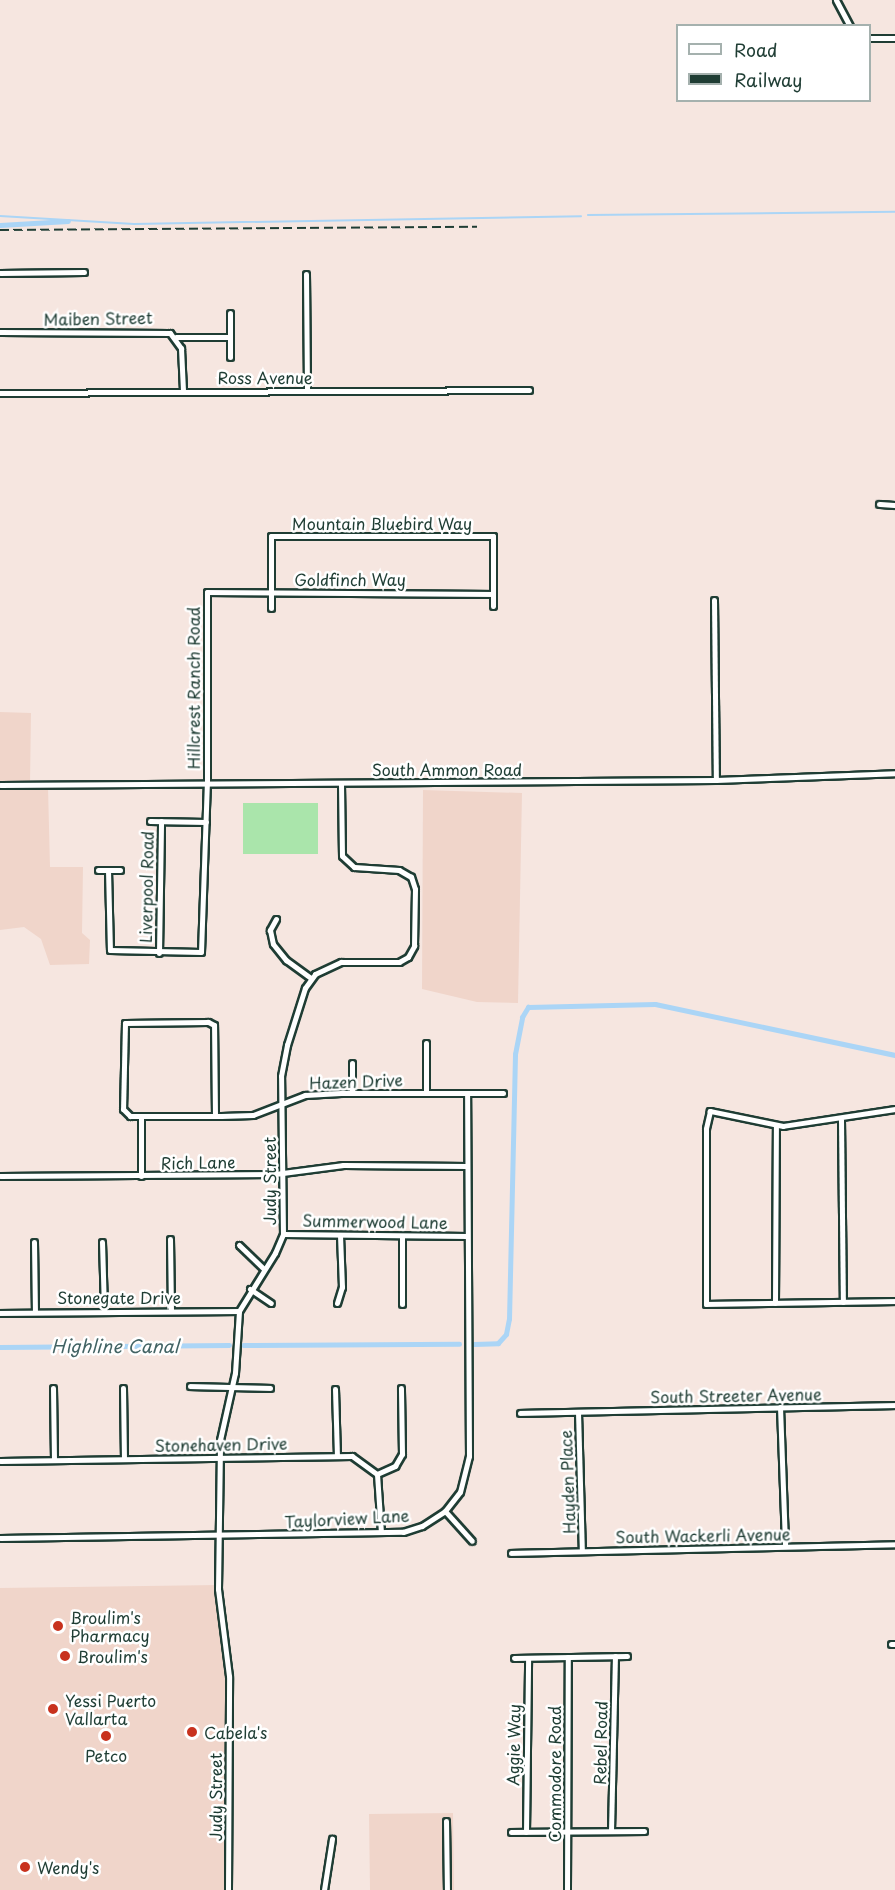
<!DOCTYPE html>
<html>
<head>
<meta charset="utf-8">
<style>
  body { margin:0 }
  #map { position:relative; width:895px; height:1890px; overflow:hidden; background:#f6e6e0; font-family:"Playpen Sans",sans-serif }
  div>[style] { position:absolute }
  .built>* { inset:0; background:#f0d5ca }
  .green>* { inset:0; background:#aae5ab }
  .stream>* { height:1.5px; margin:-0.75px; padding:0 0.75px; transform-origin:0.75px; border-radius:0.75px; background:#abd5f6 }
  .canal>* { height:5px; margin:-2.5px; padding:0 2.5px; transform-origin:2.5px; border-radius:2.5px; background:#abd5f6 }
  .roads { filter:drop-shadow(2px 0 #1f3d34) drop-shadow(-2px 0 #1f3d34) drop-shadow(0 2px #1f3d34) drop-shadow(0 -2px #1f3d34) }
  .minor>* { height:5px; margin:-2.5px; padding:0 2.5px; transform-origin:2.5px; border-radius:2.5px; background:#fff }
  .rail>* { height:1.5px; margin-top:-0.75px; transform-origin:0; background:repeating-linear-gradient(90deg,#1f3d34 0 9px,transparent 0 13.5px) }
  .dots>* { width:16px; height:16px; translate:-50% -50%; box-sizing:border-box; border:3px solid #fff; border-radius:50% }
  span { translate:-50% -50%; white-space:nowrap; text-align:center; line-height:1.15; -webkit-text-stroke:5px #fff; paint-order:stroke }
  .street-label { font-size:16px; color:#1f3d34 }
  .poi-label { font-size:16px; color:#1f3d34 }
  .left { translate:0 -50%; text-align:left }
  .water-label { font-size:18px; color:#426364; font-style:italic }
  .legend { position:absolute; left:676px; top:24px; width:195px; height:78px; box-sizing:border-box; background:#fff; border:2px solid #a5b1ae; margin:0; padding:8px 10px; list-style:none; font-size:18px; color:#1f3d34 }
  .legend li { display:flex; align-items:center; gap:12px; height:30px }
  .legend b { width:30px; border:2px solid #a5b1ae }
</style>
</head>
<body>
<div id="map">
  <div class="built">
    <i style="clip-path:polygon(0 712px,31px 713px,30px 784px,48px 787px,50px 867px,83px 867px,82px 933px,90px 940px,89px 964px,50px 965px,41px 939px,24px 927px,0 930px)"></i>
    <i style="clip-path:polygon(423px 790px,522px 793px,518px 1003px,477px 1002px,422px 989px)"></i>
    <i style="clip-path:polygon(218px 1585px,229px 1676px,228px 1890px,0 1890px,0 1588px)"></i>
    <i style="clip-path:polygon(453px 1813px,454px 1890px,370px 1890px,369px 1814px)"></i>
  </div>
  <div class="green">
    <i style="clip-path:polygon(243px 803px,318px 803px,318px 854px,243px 854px)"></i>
  </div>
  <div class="stream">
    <i style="left:588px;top:215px;width:307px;rotate:-0.6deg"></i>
    <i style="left:0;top:216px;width:134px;rotate:3.4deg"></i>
    <i style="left:134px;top:224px;width:447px;rotate:-1deg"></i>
  </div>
  <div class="canal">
    <i style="left:0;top:225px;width:68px;rotate:-3.4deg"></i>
    <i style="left:474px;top:1344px;width:24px;rotate:-2deg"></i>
    <i style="left:498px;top:1343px;width:12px;rotate:-48deg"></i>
    <i style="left:506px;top:1334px;width:15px;rotate:-79deg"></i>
    <i style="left:509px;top:1319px;width:265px;rotate:-88.7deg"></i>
    <i style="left:515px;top:1054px;width:38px;rotate:-79deg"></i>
    <i style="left:522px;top:1017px;width:12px;rotate:-59deg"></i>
    <i style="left:528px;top:1007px;width:127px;rotate:-1.4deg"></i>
    <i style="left:655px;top:1004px;width:245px;rotate:12deg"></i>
    <i style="left:243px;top:1345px;width:216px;rotate:-0.3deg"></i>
    <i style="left:0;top:1347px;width:229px;rotate:-0.5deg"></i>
  </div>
  <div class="roads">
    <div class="minor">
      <i style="left:836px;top:0;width:30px;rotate:62deg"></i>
      <i style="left:870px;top:38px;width:25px"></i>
      <i style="left:0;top:273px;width:84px;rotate:-0.7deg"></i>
      <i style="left:306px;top:274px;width:117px;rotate:89.5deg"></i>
      <i style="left:230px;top:313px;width:44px;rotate:90deg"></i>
      <i style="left:0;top:332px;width:170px;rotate:0.3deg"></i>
      <i style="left:170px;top:333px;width:19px;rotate:54deg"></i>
      <i style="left:181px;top:348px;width:43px;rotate:87.3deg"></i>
      <i style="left:176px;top:337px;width:54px"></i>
      <i style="left:0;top:393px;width:529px;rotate:-0.32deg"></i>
      <i style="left:879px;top:504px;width:16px;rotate:4deg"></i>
      <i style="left:714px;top:600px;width:180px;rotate:89.4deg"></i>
      <i style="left:271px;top:608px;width:72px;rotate:-90deg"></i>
      <i style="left:271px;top:536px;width:222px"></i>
      <i style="left:493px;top:536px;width:70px;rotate:90deg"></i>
      <i style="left:0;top:785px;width:716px;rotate:-0.4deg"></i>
      <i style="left:716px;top:780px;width:179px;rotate:-2.2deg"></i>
      <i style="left:150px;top:821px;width:56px;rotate:1deg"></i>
      <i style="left:98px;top:870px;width:22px"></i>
      <i style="left:108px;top:870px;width:80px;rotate:88.6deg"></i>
      <i style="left:110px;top:950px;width:91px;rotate:1.3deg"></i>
      <i style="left:201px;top:952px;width:169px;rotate:-88deg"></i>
      <i style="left:207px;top:783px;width:191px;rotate:-90deg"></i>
      <i style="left:207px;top:592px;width:286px;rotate:0.4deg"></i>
      <i style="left:276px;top:919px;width:13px;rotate:119deg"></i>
      <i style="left:270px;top:930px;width:14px;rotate:78deg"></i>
      <i style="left:273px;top:944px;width:21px;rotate:51deg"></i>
      <i style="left:286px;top:960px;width:31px;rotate:36deg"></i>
      <i style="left:159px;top:953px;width:132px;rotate:-89.1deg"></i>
      <i style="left:352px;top:1093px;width:30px;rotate:-90deg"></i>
      <i style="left:426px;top:1093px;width:50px;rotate:-90deg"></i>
      <i style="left:895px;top:1109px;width:113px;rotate:171.4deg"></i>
      <i style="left:783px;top:1126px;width:75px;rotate:-168.4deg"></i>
      <i style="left:710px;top:1111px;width:18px;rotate:103deg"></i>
      <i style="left:706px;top:1129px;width:175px;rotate:90deg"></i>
      <i style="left:706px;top:1304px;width:189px;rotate:-0.9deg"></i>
      <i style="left:141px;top:1116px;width:60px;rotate:90deg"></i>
      <i style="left:215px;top:1116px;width:91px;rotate:-90.6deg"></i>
      <i style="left:214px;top:1025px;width:7px;rotate:-153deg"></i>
      <i style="left:208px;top:1022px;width:83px;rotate:179.3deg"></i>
      <i style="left:125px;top:1023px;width:86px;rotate:91.3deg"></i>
      <i style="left:123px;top:1109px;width:10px;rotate:45deg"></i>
      <i style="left:130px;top:1116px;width:91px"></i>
      <i style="left:221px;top:1116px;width:32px;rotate:-2deg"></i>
      <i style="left:253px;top:1115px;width:56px;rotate:-21deg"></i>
      <i style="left:305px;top:1095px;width:36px;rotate:-3deg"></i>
      <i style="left:341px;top:1093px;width:162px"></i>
      <i style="left:841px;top:1120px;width:182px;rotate:89.4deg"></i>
      <i style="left:0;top:1176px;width:275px;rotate:-0.4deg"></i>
      <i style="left:275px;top:1174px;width:69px;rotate:-7.5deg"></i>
      <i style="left:343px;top:1165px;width:124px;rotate:0.5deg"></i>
      <i style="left:283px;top:1234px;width:184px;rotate:0.6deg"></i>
      <i style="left:170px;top:1239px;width:71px;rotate:89.2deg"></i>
      <i style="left:34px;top:1242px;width:70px;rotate:89.2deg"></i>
      <i style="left:102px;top:1242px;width:68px;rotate:88.3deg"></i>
      <i style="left:239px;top:1245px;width:35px;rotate:44deg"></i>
      <i style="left:250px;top:1289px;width:25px;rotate:34deg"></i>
      <i style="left:337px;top:1303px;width:17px;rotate:-73deg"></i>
      <i style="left:342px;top:1287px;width:52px;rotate:-92.2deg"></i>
      <i style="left:775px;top:1303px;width:177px;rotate:-89.7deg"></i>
      <i style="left:402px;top:1304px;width:68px;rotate:-90deg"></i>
      <i style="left:0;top:1313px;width:239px;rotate:-0.5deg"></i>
      <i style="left:190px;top:1386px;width:80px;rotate:1.4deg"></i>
      <i style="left:53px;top:1388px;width:72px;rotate:89.2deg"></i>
      <i style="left:123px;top:1388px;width:71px;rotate:89.2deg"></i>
      <i style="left:335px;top:1389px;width:67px;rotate:88.3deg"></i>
      <i style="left:780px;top:1407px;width:139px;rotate:87.9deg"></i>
      <i style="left:578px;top:1412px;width:139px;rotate:88.4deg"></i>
      <i style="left:520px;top:1413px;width:375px;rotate:-1.2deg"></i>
      <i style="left:0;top:1461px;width:352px;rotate:-0.8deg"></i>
      <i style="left:352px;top:1456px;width:31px;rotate:36deg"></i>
      <i style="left:377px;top:1474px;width:58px;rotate:86.1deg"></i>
      <i style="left:377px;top:1474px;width:20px;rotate:-24deg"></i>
      <i style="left:395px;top:1466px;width:14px;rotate:-60deg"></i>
      <i style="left:402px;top:1454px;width:66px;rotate:-90.9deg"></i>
      <i style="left:445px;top:1511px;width:40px;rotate:48deg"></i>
      <i style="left:0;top:1538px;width:403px;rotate:-0.9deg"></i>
      <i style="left:403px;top:1532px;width:20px;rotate:-18deg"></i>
      <i style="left:422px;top:1526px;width:27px;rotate:-33deg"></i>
      <i style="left:445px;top:1511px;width:24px;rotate:-52deg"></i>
      <i style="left:460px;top:1492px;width:37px;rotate:-76deg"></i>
      <i style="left:469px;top:1456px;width:363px;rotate:-90.3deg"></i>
      <i style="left:511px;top:1553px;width:384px;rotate:-1.3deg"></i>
      <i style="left:891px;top:1644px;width:4px"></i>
      <i style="left:514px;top:1658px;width:113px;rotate:-1deg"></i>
      <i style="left:446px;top:1821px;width:69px;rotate:89.2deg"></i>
      <i style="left:611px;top:1831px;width:175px;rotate:-88.7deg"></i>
      <i style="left:511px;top:1832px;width:133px;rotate:-0.4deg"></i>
      <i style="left:526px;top:1832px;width:174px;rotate:-89.3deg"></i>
      <i style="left:228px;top:1890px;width:214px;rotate:-89.7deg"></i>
      <i style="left:229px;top:1676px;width:88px;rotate:-97.2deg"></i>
      <i style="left:218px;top:1589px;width:149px;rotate:-89.2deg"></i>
      <i style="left:220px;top:1440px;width:69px;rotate:-77.4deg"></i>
      <i style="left:235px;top:1373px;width:62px;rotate:-86.3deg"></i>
      <i style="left:239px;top:1311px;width:68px;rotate:-58.2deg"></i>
      <i style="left:275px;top:1253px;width:21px;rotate:-67deg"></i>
      <i style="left:283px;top:1234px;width:158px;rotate:-90.7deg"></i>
      <i style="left:281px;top:1076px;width:32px;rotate:-79deg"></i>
      <i style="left:287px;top:1045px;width:60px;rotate:-72.5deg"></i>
      <i style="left:305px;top:988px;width:17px;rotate:-54deg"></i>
      <i style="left:315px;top:974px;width:29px;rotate:-25deg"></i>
      <i style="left:341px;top:962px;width:58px"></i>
      <i style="left:399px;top:962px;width:10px;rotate:-29deg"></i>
      <i style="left:408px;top:957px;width:13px;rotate:-61deg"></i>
      <i style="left:414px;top:946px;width:57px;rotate:-89deg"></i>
      <i style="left:415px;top:889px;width:13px;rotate:-108deg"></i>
      <i style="left:411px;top:877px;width:14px;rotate:-150deg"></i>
      <i style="left:399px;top:870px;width:45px;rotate:-176.2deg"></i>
      <i style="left:354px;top:867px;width:16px;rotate:-137deg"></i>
      <i style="left:342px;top:856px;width:73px;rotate:-90.8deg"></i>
      <i style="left:324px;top:1890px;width:52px;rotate:-81.1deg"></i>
      <i style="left:567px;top:1890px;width:233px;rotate:-89.8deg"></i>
    </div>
  </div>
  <div class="rail">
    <i style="left:0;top:230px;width:477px;rotate:-0.4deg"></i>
  </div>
  <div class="dots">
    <i style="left:58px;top:1626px;background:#c8321e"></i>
    <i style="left:65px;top:1656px;background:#c8321e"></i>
    <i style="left:53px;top:1709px;background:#c8321e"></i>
    <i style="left:192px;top:1732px;background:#c8321e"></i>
    <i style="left:106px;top:1736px;background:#c8321e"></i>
    <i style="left:25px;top:1867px;background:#c8321e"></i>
  </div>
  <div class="street-label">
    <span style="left:98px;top:318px;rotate:-1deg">Maiben Street</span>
    <span style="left:265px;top:377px">Ross Avenue</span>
    <span style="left:382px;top:523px">Mountain Bluebird Way</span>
    <span style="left:350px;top:579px">Goldfinch Way</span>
    <span style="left:193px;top:688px;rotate:-90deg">Hillcrest Ranch Road</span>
    <span style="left:447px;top:769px">South Ammon Road</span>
    <span style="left:146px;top:887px;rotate:-89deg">Liverpool Road</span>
    <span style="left:356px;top:1081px;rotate:-2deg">Hazen Drive</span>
    <span style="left:198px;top:1162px;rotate:-1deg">Rich Lane</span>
    <span style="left:269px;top:1181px;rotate:-90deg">Judy Street</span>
    <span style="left:375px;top:1221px;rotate:1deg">Summerwood Lane</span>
    <span style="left:119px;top:1297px">Stonegate Drive</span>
    <span style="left:736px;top:1395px;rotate:-1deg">South Streeter Avenue</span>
    <span style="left:221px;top:1444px;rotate:-1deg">Stonehaven Drive</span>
    <span style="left:567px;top:1482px;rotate:-92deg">Hayden Place</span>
    <span style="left:347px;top:1518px;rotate:-3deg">Taylorview Lane</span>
    <span style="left:703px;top:1535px;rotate:-1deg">South Wackerli Avenue</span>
    <span style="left:600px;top:1743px;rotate:-89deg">Rebel Road</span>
    <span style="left:513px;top:1745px;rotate:-89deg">Aggie Way</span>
    <span style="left:554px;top:1774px;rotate:-90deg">Commodore Road</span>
    <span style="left:215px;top:1797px;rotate:-90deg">Judy Street</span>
  </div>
  <div class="poi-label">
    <span class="left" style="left:70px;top:1626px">Broulim's<br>Pharmacy</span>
    <span class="left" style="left:77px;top:1656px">Broulim's</span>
    <span class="left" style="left:65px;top:1709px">Yessi Puerto<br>Vallarta</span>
    <span class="left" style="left:204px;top:1732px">Cabela's</span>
    <span style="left:106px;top:1755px">Petco</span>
    <span class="left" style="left:37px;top:1867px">Wendy's</span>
  </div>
  <div class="water-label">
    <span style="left:115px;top:1346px">Highline Canal</span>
  </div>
  <ul class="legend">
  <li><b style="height:8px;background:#fff"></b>Road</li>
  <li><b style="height:8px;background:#1f3d34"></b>Railway</li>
  </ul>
</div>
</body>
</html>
